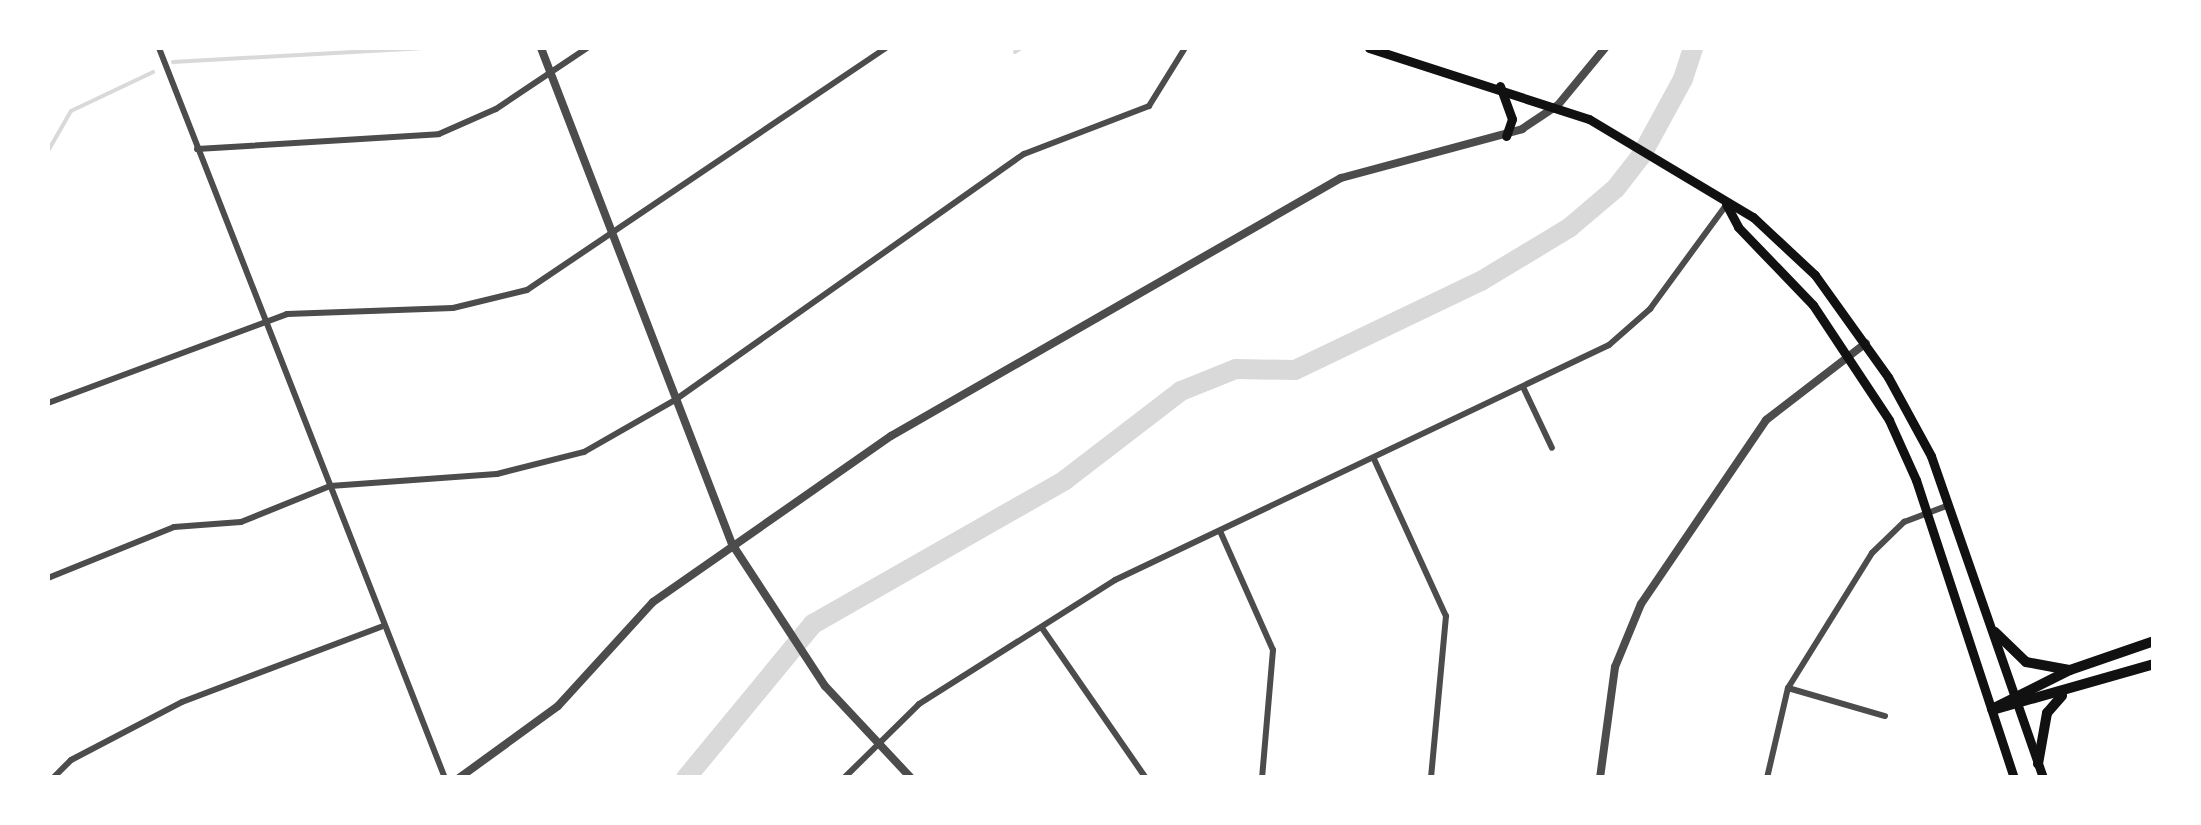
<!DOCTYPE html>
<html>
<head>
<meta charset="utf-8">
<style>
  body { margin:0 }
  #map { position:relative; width:2201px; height:825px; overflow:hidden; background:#fff; font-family:"DejaVu Sans",sans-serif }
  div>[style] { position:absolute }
  .stream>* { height:4px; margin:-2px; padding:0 2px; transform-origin:2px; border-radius:2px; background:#d9d9d9 }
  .river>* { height:20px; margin:-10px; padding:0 10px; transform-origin:10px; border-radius:10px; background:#d9d9d9 }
  .minor>* { height:6px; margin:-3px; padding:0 3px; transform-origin:3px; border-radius:3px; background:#4c4c4c }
  .tertiary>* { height:8px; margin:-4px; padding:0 4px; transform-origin:4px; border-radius:4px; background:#4c4c4c }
  .primary>* { height:9px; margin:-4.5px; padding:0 4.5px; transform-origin:4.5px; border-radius:4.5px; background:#111 }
  .motorway>* { height:10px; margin:-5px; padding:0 5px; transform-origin:5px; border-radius:5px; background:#111 }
  span { translate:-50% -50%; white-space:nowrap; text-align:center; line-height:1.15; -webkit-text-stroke:8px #fff; paint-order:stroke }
  .frame { position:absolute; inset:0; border:50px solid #fff; pointer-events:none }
</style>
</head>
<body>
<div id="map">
  <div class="stream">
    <i style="left:1015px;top:52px;width:7px;rotate:-34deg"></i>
    <i style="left:173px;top:62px;width:248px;rotate:-3.2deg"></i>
    <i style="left:48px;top:151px;width:46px;rotate:-60.1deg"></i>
    <i style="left:71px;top:111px;width:91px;rotate:-25.4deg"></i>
  </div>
  <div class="river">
    <i style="left:686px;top:778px;width:200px;rotate:-50.5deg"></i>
    <i style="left:813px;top:624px;width:290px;rotate:-29.7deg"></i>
    <i style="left:1065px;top:480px;width:146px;rotate:-37.5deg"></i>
    <i style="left:1181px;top:391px;width:59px;rotate:-21.8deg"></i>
    <i style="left:1236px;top:369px;width:59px;rotate:1deg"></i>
    <i style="left:1295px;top:370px;width:206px;rotate:-25.6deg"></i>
    <i style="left:1481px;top:281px;width:103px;rotate:-31.1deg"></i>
    <i style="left:1569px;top:228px;width:62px;rotate:-40.4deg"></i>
    <i style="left:1616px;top:188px;width:41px;rotate:-52deg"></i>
    <i style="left:1641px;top:156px;width:88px;rotate:-61.4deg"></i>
    <i style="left:1683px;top:79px;width:33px;rotate:-72deg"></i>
  </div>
  <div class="minor">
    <i style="left:159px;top:48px;width:784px;rotate:68.61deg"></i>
    <i style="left:197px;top:149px;width:242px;rotate:-3.5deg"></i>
    <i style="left:439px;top:134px;width:62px;rotate:-23.7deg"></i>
    <i style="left:496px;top:109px;width:110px;rotate:-33.8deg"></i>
    <i style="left:1524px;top:389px;width:65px;rotate:64.6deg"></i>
    <i style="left:48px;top:403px;width:255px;rotate:-20.4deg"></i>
    <i style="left:287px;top:314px;width:166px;rotate:-2.1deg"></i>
    <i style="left:453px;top:308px;width:76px;rotate:-13.7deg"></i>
    <i style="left:527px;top:290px;width:433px;rotate:-34deg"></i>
    <i style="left:1374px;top:459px;width:173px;rotate:65.4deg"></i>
    <i style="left:1446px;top:616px;width:163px;rotate:95.3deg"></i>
    <i style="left:1220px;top:531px;width:130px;rotate:66deg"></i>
    <i style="left:1273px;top:650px;width:128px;rotate:94.9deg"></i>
    <i style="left:48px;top:578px;width:136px;rotate:-22deg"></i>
    <i style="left:174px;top:527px;width:67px;rotate:-4.3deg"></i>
    <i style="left:241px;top:522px;width:96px;rotate:-22deg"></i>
    <i style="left:330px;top:486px;width:167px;rotate:-4.1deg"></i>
    <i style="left:497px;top:474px;width:90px;rotate:-14.2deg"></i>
    <i style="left:584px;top:452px;width:105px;rotate:-29.7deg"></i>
    <i style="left:675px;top:400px;width:427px;rotate:-35.2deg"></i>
    <i style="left:1024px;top:154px;width:134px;rotate:-21deg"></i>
    <i style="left:1149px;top:106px;width:68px;rotate:-58.2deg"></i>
    <i style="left:1042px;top:628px;width:183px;rotate:55.3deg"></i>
    <i style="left:1788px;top:688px;width:101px;rotate:16.1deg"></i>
    <i style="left:53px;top:778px;width:25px;rotate:-45deg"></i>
    <i style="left:71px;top:760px;width:125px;rotate:-27.6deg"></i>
    <i style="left:182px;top:702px;width:213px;rotate:-20.7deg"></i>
    <i style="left:844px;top:778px;width:105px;rotate:-44.6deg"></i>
    <i style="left:919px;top:704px;width:232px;rotate:-32.3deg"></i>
    <i style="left:1115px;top:580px;width:547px;rotate:-25.44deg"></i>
    <i style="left:1609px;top:345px;width:55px;rotate:-41.3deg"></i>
    <i style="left:1650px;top:309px;width:129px;rotate:-53.8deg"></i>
    <i style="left:1767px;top:778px;width:92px;rotate:-76.9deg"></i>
    <i style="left:1788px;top:688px;width:159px;rotate:-58.1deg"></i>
    <i style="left:1872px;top:553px;width:45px;rotate:-44.1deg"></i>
    <i style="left:1904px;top:522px;width:48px;rotate:-20.7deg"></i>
  </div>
  <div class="tertiary">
    <i style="left:541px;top:48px;width:532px;rotate:68.94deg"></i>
    <i style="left:732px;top:544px;width:170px;rotate:56.8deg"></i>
    <i style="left:825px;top:686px;width:126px;rotate:46.9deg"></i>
    <i style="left:459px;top:778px;width:122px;rotate:-36deg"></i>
    <i style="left:558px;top:706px;width:141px;rotate:-47.6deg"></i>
    <i style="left:653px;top:602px;width:290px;rotate:-34.9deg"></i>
    <i style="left:891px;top:436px;width:519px;rotate:-29.83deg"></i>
    <i style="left:1341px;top:178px;width:188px;rotate:-15.1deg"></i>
    <i style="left:1522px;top:129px;width:43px;rotate:-33.7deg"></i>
    <i style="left:1558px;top:105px;width:74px;rotate:-50.5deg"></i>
    <i style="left:1600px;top:778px;width:112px;rotate:-82.3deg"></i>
    <i style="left:1615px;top:667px;width:68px;rotate:-67.6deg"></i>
    <i style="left:1641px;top:604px;width:222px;rotate:-55.8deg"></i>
    <i style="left:1766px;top:420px;width:126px;rotate:-37.6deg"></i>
  </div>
  <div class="primary">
    <i style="left:1369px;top:48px;width:231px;rotate:17.9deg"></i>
    <i style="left:1589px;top:119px;width:191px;rotate:30.9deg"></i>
    <i style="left:1753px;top:217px;width:85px;rotate:43.1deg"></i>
    <i style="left:1815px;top:275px;width:125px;rotate:54.4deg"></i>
    <i style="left:1888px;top:377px;width:90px;rotate:61.4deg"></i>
    <i style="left:1931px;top:456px;width:341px;rotate:70.8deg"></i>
    <i style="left:1500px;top:86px;width:35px;rotate:70deg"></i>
    <i style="left:1512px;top:119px;width:18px;rotate:109deg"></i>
    <i style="left:1726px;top:204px;width:26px;rotate:62deg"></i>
    <i style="left:1738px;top:227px;width:108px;rotate:46.1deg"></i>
    <i style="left:1813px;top:305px;width:138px;rotate:56.5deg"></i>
    <i style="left:1889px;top:420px;width:66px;rotate:65.8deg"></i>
    <i style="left:1916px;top:480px;width:314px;rotate:71.8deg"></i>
  </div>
  <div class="motorway">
    <i style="left:1995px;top:632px;width:43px;rotate:44.1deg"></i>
    <i style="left:2026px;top:662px;width:44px;rotate:10.5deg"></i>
    <i style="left:1992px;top:709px;width:87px;rotate:-26.6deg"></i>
    <i style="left:2070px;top:670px;width:89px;rotate:-19deg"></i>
    <i style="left:1996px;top:709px;width:164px;rotate:-15.9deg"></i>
    <i style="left:2038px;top:764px;width:52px;rotate:-80deg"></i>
    <i style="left:2047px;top:713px;width:23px;rotate:-49deg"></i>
  </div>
  <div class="frame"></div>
</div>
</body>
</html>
